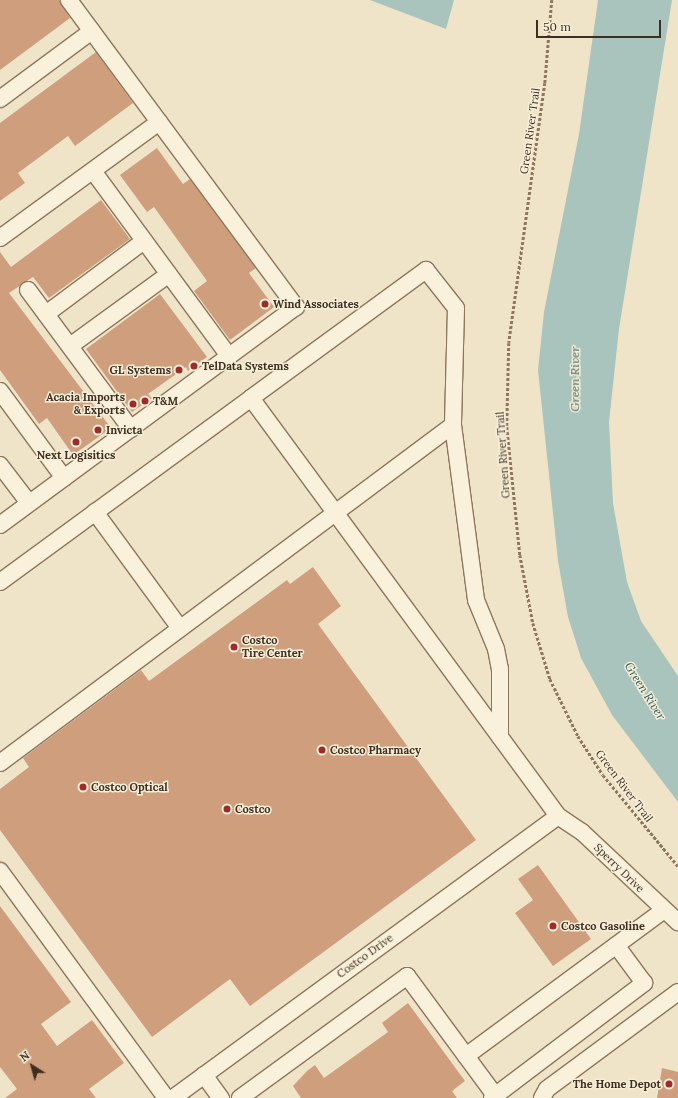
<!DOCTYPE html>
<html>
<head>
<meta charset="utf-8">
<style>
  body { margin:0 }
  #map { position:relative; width:678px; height:1098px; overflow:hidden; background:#f0e4c8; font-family:Lora,serif }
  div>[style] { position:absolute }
  .water>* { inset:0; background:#a9c4bc }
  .building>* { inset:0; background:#cf9f7d }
  .path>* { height:2.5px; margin-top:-1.25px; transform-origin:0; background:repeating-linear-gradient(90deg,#8d765c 0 3px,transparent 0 5px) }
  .roads { filter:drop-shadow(1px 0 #8d765c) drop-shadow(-1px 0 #8d765c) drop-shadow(0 1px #8d765c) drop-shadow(0 -1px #8d765c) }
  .minor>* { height:16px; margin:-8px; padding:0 8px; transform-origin:8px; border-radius:8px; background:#faf1dc }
  .dots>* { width:11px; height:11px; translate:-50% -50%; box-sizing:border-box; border:2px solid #f7eed8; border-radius:50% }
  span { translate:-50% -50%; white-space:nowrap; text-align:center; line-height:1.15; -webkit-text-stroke:3px #f7eed8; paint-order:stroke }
  .street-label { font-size:11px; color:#3d2e20 }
  .poi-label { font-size:11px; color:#3d2e20; font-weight:700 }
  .left { translate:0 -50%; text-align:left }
  .right { translate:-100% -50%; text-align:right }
  .water-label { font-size:12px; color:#2f5d5a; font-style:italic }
  .north { position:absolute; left:12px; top:1046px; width:40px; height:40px; -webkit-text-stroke:3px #f7eed8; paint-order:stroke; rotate:323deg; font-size:11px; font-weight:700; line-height:16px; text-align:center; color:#3d2e20 }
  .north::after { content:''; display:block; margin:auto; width:14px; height:18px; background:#3d2e20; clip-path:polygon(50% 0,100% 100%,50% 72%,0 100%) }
  .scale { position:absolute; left:536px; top:20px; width:125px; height:18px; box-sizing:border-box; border:2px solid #3d2e20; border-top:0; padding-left:5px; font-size:12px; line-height:14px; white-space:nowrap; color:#3d2e20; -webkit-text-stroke:3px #f7eed8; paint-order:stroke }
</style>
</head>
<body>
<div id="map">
  <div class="water">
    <i style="clip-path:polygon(370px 0,454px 0,446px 29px)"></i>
    <i style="clip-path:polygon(598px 0,672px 0,619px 329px,609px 422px,613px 503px,627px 582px,641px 621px,678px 676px,678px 802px,612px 715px,581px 658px,568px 617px,558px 561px,538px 370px,544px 312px,579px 134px)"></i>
  </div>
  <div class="building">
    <i style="clip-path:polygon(0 0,59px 0,70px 18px,0 70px)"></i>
    <i style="clip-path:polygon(96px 52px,133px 103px,75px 146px,68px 136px,18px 173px,25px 183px,0 201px,0 123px)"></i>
    <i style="clip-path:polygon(157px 148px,183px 184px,190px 179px,256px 268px,249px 273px,274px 307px,230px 340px,194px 291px,207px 281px,154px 207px,147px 212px,120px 175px)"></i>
    <i style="clip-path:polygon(101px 200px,130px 239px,49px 298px,33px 277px,9px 293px,111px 428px,73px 455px,47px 418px,39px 424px,0 370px,0 252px,11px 267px)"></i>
    <i style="clip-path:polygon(160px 294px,207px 357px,188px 371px,186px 367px,148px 394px,152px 398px,132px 412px,86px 349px)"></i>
    <i style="clip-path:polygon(313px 567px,341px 606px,318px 624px,476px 840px,250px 1006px,230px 979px,152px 1037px,0 830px,0 789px,29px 767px,23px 758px,141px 670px,149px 681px,287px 580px,290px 584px)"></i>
    <i style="clip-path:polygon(538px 865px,591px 939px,553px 966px,515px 913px,533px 900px,518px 879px)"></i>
    <i style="clip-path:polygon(0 906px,71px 1002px,41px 1024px,57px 1046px,92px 1020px,124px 1063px,89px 1089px,96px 1098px,5px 1098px,17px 1089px,0 1067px)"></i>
    <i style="clip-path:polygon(408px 1003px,465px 1081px,452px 1091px,457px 1098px,301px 1098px,293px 1086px,307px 1071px,315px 1065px,324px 1078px,388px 1032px,382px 1023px)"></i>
    <i style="clip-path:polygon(662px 1068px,678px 1072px,678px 1098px,657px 1098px)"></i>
  </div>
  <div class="path">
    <i style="left:552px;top:0;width:83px;rotate:94.8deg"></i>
    <i style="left:545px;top:83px;width:262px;rotate:97.9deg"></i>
    <i style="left:509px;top:343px;width:84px;rotate:91.4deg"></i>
    <i style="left:507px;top:427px;width:129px;rotate:84.2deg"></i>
    <i style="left:520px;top:555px;width:69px;rotate:79.2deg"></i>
    <i style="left:533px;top:623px;width:59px;rotate:73.1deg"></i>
    <i style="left:550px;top:679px;width:64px;rotate:63.8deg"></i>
    <i style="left:578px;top:736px;width:46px;rotate:57.3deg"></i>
    <i style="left:603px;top:775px;width:118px;rotate:50.5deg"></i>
  </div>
  <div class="roads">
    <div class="minor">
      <i style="left:0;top:99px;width:114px;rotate:-36.5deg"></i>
      <i style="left:93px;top:171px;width:230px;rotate:53.7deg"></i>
      <i style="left:0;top:238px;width:197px;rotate:-36.1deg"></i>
      <i style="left:28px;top:290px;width:173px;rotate:53.5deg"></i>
      <i style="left:46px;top:314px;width:122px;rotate:-36.7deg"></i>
      <i style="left:70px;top:346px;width:122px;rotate:-36deg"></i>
      <i style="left:0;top:391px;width:108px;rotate:53.7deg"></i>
      <i style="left:251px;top:398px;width:217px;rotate:-36.2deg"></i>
      <i style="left:426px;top:270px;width:48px;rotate:51.7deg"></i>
      <i style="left:456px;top:308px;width:117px;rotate:91.5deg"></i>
      <i style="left:453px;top:425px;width:177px;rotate:82.5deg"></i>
      <i style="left:476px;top:600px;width:53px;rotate:67.8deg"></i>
      <i style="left:496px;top:649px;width:20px;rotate:79deg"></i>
      <i style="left:500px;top:669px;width:68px;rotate:90deg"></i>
      <i style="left:0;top:465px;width:48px;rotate:52.7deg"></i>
      <i style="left:95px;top:512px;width:144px;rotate:53.8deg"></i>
      <i style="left:0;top:525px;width:368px;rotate:-36.4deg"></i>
      <i style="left:296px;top:307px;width:382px;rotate:-126.5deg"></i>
      <i style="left:0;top:582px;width:311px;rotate:-36.2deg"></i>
      <i style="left:251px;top:398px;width:519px;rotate:53.7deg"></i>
      <i style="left:558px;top:816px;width:29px;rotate:34deg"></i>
      <i style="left:582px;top:832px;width:132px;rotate:43.2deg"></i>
      <i style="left:0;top:763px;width:565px;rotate:-36.73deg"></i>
      <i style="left:0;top:871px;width:281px;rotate:53.8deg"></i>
      <i style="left:466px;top:1056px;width:246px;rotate:-36.4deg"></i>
      <i style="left:204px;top:1075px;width:29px;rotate:54deg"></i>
      <i style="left:173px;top:1098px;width:477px;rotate:-36.2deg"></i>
      <i style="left:240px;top:1098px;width:207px;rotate:-36.1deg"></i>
      <i style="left:407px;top:976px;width:147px;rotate:53.6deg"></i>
      <i style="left:492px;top:1098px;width:191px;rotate:-37.1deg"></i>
      <i style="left:644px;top:983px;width:47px;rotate:-126.4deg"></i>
      <i style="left:542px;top:1098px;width:10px;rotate:-61deg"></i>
      <i style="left:547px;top:1089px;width:163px;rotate:-36.5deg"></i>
    </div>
  </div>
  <div class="dots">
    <i style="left:265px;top:304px;background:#9e2a2b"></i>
    <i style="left:194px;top:366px;background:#9e2a2b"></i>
    <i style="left:179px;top:370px;background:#9e2a2b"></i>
    <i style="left:145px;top:401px;background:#9e2a2b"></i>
    <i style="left:133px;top:404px;background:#9e2a2b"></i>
    <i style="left:98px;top:430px;background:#9e2a2b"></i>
    <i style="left:76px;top:442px;background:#9e2a2b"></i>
    <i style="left:234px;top:647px;background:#9e2a2b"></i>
    <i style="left:322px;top:750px;background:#9e2a2b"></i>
    <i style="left:83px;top:787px;background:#9e2a2b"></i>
    <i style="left:227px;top:809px;background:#9e2a2b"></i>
    <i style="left:553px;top:926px;background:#9e2a2b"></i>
    <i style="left:669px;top:1084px;background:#9e2a2b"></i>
  </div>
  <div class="street-label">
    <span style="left:530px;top:131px;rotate:-82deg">Green River Trail</span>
    <span style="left:503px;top:455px;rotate:-94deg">Green River Trail</span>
    <span style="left:624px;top:786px;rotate:53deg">Green River Trail</span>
    <span style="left:619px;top:868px;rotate:44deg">Sperry Drive</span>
    <span style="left:365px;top:956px;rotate:-36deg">Costco Drive</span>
  </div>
  <div class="poi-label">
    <span class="left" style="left:273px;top:304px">Wind Associates</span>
    <span class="left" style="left:202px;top:366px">TelData Systems</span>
    <span class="right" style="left:171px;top:370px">GL Systems</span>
    <span class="right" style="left:125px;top:404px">Acacia Imports<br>&amp; Exports</span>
    <span class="left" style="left:153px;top:401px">T&amp;M</span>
    <span class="left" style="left:106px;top:430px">Invicta</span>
    <span style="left:76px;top:455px">Next Logisitics</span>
    <span class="left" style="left:242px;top:647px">Costco<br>Tire Center</span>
    <span class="left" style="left:330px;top:750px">Costco Pharmacy</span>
    <span class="left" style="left:91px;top:787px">Costco Optical</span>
    <span class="left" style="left:235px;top:809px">Costco</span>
    <span class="left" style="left:561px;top:926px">Costco Gasoline</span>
    <span class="right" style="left:661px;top:1084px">The Home Depot</span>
  </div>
  <div class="water-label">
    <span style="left:575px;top:379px;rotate:-90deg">Green River</span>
    <span style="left:645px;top:691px;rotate:58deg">Green River</span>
  </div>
  <div class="north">N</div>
  <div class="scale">50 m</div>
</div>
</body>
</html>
